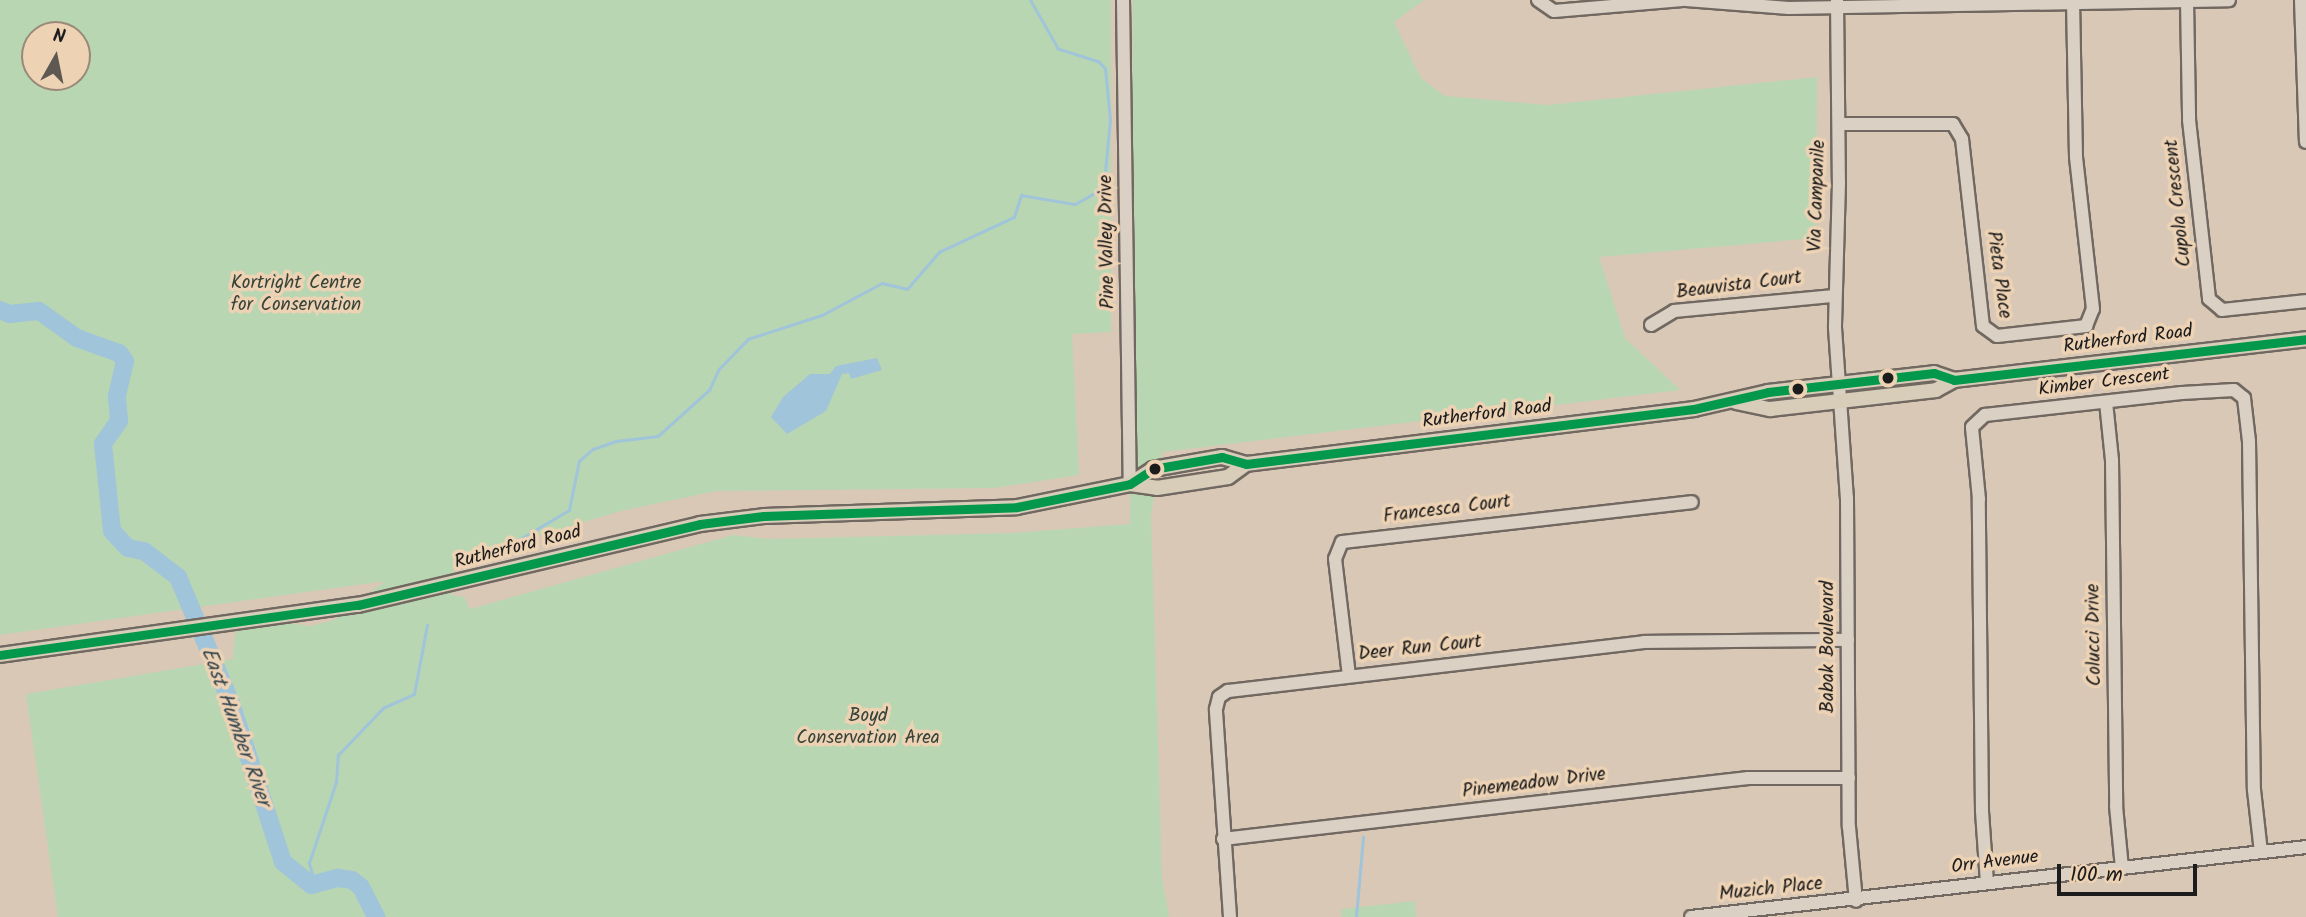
<!DOCTYPE html>
<html>
<head>
<meta charset="utf-8">
<style>
  body { margin:0 }
  #map { position:relative; width:2306px; height:917px; overflow:hidden; background:#d9c8b6; font-family:Kalam,sans-serif }
  div>[style] { position:absolute }
  .green>* { inset:0; background:#b9d6b2 }
  .water>* { inset:0; background:#a0c4d9 }
  .stream>* { height:2.5px; margin:-1.25px; padding:0 1.25px; transform-origin:1.25px; border-radius:1.25px; background:#a0c4d9 }
  .river>* { height:18px; margin:-9px; padding:0 9px; transform-origin:9px; border-radius:9px; background:#a0c4d9 }
  .roads { filter:drop-shadow(2px 0 #716961) drop-shadow(-2px 0 #716961) drop-shadow(0 2px #716961) drop-shadow(0 -2px #716961) }
  .minor>* { height:12px; margin:-6px; padding:0 6px; transform-origin:6px; border-radius:6px; background:#dad0c4 }
  .major>* { height:14px; margin:-7px; padding:0 7px; transform-origin:7px; border-radius:7px; background:#d7cdb9 }
  .bus-1>* { height:9px; margin:-4.5px; padding:0 4.5px; transform-origin:4.5px; border-radius:4.5px; background:#03984c }
  .dots>* { width:19px; height:19px; translate:-50% -50%; box-sizing:border-box; border:4px solid #edd2b4; border-radius:50% }
  span { translate:-50% -50%; white-space:nowrap; text-align:center; line-height:1.15; -webkit-text-stroke:7px #edd2b4; paint-order:stroke }
  .street-label { font-size:19px; color:#1c1c1c }
  .park-label { font-size:19px; color:#364439 }
  .water-label { font-size:21px; color:#37464f; font-style:italic }
  .north { position:absolute; left:21px; top:21px; width:70px; height:70px; box-sizing:border-box; background:#edd2b4; border:2px solid #998977; border-radius:50%; rotate:9deg; font-size:19px; font-weight:700; line-height:28px; text-align:center; color:#1c1c1c }
  .north::after { content:''; display:block; margin:auto; width:24px; height:32px; background:#5e5852; clip-path:polygon(50% 0,100% 100%,50% 72%,0 100%) }
  .scale { position:absolute; left:2057px; top:864px; width:140px; height:32px; box-sizing:border-box; border:4px solid #1c1c1c; border-top:0; padding-left:9px; font-size:21px; line-height:24px; white-space:nowrap; color:#1c1c1c; -webkit-text-stroke:5px #edd2b4; paint-order:stroke }
</style>
</head>
<body>
<div id="map">
  <div class="green">
    <i style="clip-path:polygon(evenodd,0 0,1111px 0,1111px 332px,1072px 334px,1079px 475px,994px 488px,716px 491px,621px 511px,454px 561px,452px 595px,464px 597px,470px 609px,733px 535px,769px 539px,1014px 533px,1130px 524px,1133px 0,1424px 0,1394px 22px,1421px 78px,1445px 96px,1548px 105px,1817px 77px,1816px 238px,1599px 257px,1625px 338px,1680px 390px,1162px 452px,1151px 515px,1162px 877px,1169px 917px,58px 917px,26px 694px,233px 659px,235px 634px,251px 618px,310px 626px,334px 620px,385px 581px,0 635px,0 0,35px 35px,77px 35px,77px 77px,35px 77px,35px 35px)"></i>
    <i style="clip-path:polygon(1415px 901px,1416px 917px,1342px 917px,1341px 909px)"></i>
  </div>
  <div class="water">
    <i style="clip-path:polygon(877px 358px,882px 370px,851px 379px,849px 373px,842px 374px,826px 411px,787px 434px,771px 417px,783px 397px,810px 374px,830px 374px,836px 366px)"></i>
  </div>
  <div class="stream">
    <i style="left:520px;top:539px;width:57px;rotate:-30.6deg"></i>
    <i style="left:569px;top:510px;width:50px;rotate:-78.5deg"></i>
    <i style="left:579px;top:461px;width:18px;rotate:-41deg"></i>
    <i style="left:593px;top:449px;width:24px;rotate:-19deg"></i>
    <i style="left:616px;top:441px;width:42px;rotate:-6.8deg"></i>
    <i style="left:658px;top:436px;width:69px;rotate:-42deg"></i>
    <i style="left:709px;top:390px;width:23px;rotate:-65deg"></i>
    <i style="left:719px;top:369px;width:42px;rotate:-46deg"></i>
    <i style="left:748px;top:339px;width:78px;rotate:-18deg"></i>
    <i style="left:822px;top:315px;width:68px;rotate:-28.1deg"></i>
    <i style="left:882px;top:283px;width:26px;rotate:13deg"></i>
    <i style="left:907px;top:289px;width:49px;rotate:-49.1deg"></i>
    <i style="left:939px;top:252px;width:83px;rotate:-25deg"></i>
    <i style="left:1014px;top:217px;width:23px;rotate:-72deg"></i>
    <i style="left:1021px;top:195px;width:55px;rotate:9.5deg"></i>
    <i style="left:1075px;top:204px;width:26px;rotate:-29deg"></i>
    <i style="left:1098px;top:191px;width:10px;rotate:-53deg"></i>
    <i style="left:1104px;top:183px;width:63px;rotate:-84.6deg"></i>
    <i style="left:1110px;top:120px;width:51px;rotate:-95.6deg"></i>
    <i style="left:1105px;top:69px;width:9px;rotate:-131deg"></i>
    <i style="left:1099px;top:62px;width:43px;rotate:-162.4deg"></i>
    <i style="left:1058px;top:49px;width:56px;rotate:-119.7deg"></i>
    <i style="left:315px;top:883px;width:21px;rotate:-107deg"></i>
    <i style="left:309px;top:863px;width:85px;rotate:-71.6deg"></i>
    <i style="left:336px;top:782px;width:27px;rotate:-86deg"></i>
    <i style="left:338px;top:755px;width:65px;rotate:-46.2deg"></i>
    <i style="left:383px;top:708px;width:34px;rotate:-24deg"></i>
    <i style="left:414px;top:694px;width:70px;rotate:-79.3deg"></i>
    <i style="left:1356px;top:917px;width:80px;rotate:-85deg"></i>
  </div>
  <div class="river">
    <i style="left:0;top:310px;width:11px;rotate:22deg"></i>
    <i style="left:10px;top:314px;width:29px;rotate:-6deg"></i>
    <i style="left:39px;top:311px;width:47px;rotate:35.4deg"></i>
    <i style="left:77px;top:338px;width:45px;rotate:19.7deg"></i>
    <i style="left:119px;top:353px;width:10px;rotate:53deg"></i>
    <i style="left:125px;top:361px;width:37px;rotate:103deg"></i>
    <i style="left:117px;top:397px;width:24px;rotate:85deg"></i>
    <i style="left:119px;top:421px;width:28px;rotate:125deg"></i>
    <i style="left:103px;top:444px;width:87px;rotate:84.1deg"></i>
    <i style="left:112px;top:531px;width:23px;rotate:47deg"></i>
    <i style="left:128px;top:548px;width:16px;rotate:11deg"></i>
    <i style="left:144px;top:551px;width:43px;rotate:37.4deg"></i>
    <i style="left:178px;top:577px;width:137px;rotate:67.2deg"></i>
    <i style="left:231px;top:703px;width:167px;rotate:71.9deg"></i>
    <i style="left:283px;top:862px;width:36px;rotate:39deg"></i>
    <i style="left:311px;top:885px;width:28px;rotate:-15deg"></i>
    <i style="left:338px;top:878px;width:14px;rotate:8deg"></i>
    <i style="left:352px;top:880px;width:11px;rotate:38deg"></i>
    <i style="left:361px;top:887px;width:34px;rotate:63deg"></i>
  </div>
  <div class="roads">
    <div class="minor">
      <i style="left:1123px;top:0;width:484px;rotate:89.2deg"></i>
      <i style="left:1538px;top:0;width:19px;rotate:35deg"></i>
      <i style="left:1554px;top:11px;width:129px;rotate:-4.9deg"></i>
      <i style="left:1686px;top:0;width:103px;rotate:4.4deg"></i>
      <i style="left:1789px;top:8px;width:440px;rotate:-1deg"></i>
      <i style="left:1837px;top:0;width:182px;rotate:89.4deg"></i>
      <i style="left:1839px;top:182px;width:146px;rotate:91.6deg"></i>
      <i style="left:1835px;top:328px;width:170px;rotate:86deg"></i>
      <i style="left:1847px;top:498px;width:329px;rotate:89.7deg"></i>
      <i style="left:1849px;top:827px;width:74px;rotate:84.6deg"></i>
      <i style="left:2187px;top:0;width:120px;rotate:89deg"></i>
      <i style="left:2189px;top:120px;width:180px;rotate:83.6deg"></i>
      <i style="left:2209px;top:299px;width:17px;rotate:40deg"></i>
      <i style="left:2222px;top:310px;width:84px;rotate:-6.1deg"></i>
      <i style="left:2301px;top:0;width:142px;rotate:88deg"></i>
      <i style="left:1839px;top:124px;width:114px"></i>
      <i style="left:1953px;top:124px;width:17px;rotate:59deg"></i>
      <i style="left:1962px;top:139px;width:188px;rotate:83.6deg"></i>
      <i style="left:1983px;top:326px;width:17px;rotate:36deg"></i>
      <i style="left:1997px;top:336px;width:90px;rotate:-6.4deg"></i>
      <i style="left:2086px;top:326px;width:18px;rotate:-68deg"></i>
      <i style="left:2093px;top:309px;width:153px;rotate:-96.4deg"></i>
      <i style="left:2076px;top:157px;width:157px;rotate:-91.1deg"></i>
      <i style="left:1651px;top:325px;width:27px;rotate:-31deg"></i>
      <i style="left:1674px;top:311px;width:161px;rotate:-5.4deg"></i>
      <i style="left:2106px;top:402px;width:58px;rotate:84.1deg"></i>
      <i style="left:2112px;top:460px;width:346px;rotate:89.3deg"></i>
      <i style="left:2116px;top:806px;width:62px;rotate:84.5deg"></i>
      <i style="left:1349px;top:676px;width:118px;rotate:-96.8deg"></i>
      <i style="left:1335px;top:559px;width:18px;rotate:-68deg"></i>
      <i style="left:1342px;top:542px;width:352px;rotate:-6.5deg"></i>
      <i style="left:1223px;top:839px;width:529px;rotate:-6.63deg"></i>
      <i style="left:1748px;top:778px;width:101px"></i>
      <i style="left:1987px;top:883px;width:72px;rotate:-94deg"></i>
      <i style="left:1982px;top:811px;width:312px;rotate:-90.6deg"></i>
      <i style="left:1979px;top:499px;width:72px;rotate:-95.6deg"></i>
      <i style="left:1972px;top:427px;width:18px;rotate:-43deg"></i>
      <i style="left:1985px;top:415px;width:198px;rotate:-6.4deg"></i>
      <i style="left:2182px;top:393px;width:52px;rotate:-3.3deg"></i>
      <i style="left:2234px;top:390px;width:13px;rotate:39deg"></i>
      <i style="left:2244px;top:398px;width:43px;rotate:83.4deg"></i>
      <i style="left:2249px;top:441px;width:349px;rotate:89.2deg"></i>
      <i style="left:2254px;top:790px;width:62px;rotate:83.6deg"></i>
      <i style="left:1230px;top:917px;width:208px;rotate:-93.9deg"></i>
      <i style="left:1216px;top:709px;width:12px;rotate:-76deg"></i>
      <i style="left:1219px;top:697px;width:11px;rotate:-34deg"></i>
      <i style="left:1228px;top:691px;width:419px;rotate:-6.7deg"></i>
      <i style="left:1644px;top:642px;width:204px;rotate:-0.6deg"></i>
      <i style="left:1691px;top:917px;width:619px;rotate:-6.49deg"></i>
    </div>
    <div class="major">
      <i style="left:1736px;top:402px;width:35px;rotate:12deg"></i>
      <i style="left:1770px;top:409px;width:167px;rotate:-6.5deg"></i>
      <i style="left:1936px;top:390px;width:21px;rotate:-29deg"></i>
      <i style="left:1954px;top:380px;width:354px;rotate:-6.6deg"></i>
      <i style="left:1130px;top:484px;width:27px;rotate:-33deg"></i>
      <i style="left:1153px;top:469px;width:70px;rotate:-9.9deg"></i>
      <i style="left:1222px;top:457px;width:25px;rotate:16deg"></i>
      <i style="left:1246px;top:464px;width:451px;rotate:-7deg"></i>
      <i style="left:1694px;top:409px;width:76px;rotate:-12.9deg"></i>
      <i style="left:1768px;top:392px;width:167px;rotate:-6.5deg"></i>
      <i style="left:1934px;top:373px;width:21px;rotate:19deg"></i>
      <i style="left:0;top:655px;width:361px;rotate:-8deg"></i>
      <i style="left:358px;top:605px;width:351px;rotate:-13.3deg"></i>
      <i style="left:700px;top:524px;width:64px;rotate:-7.1deg"></i>
      <i style="left:764px;top:516px;width:253px;rotate:-2deg"></i>
      <i style="left:1017px;top:507px;width:115px;rotate:-11.5deg"></i>
      <i style="left:1130px;top:484px;width:27px;rotate:8deg"></i>
      <i style="left:1157px;top:488px;width:72px;rotate:-8.8deg"></i>
      <i style="left:1228px;top:477px;width:22px;rotate:-36deg"></i>
    </div>
  </div>
  <div class="bus-1">
    <i style="left:0;top:655px;width:361px;rotate:-8deg"></i>
    <i style="left:358px;top:605px;width:351px;rotate:-13.3deg"></i>
    <i style="left:700px;top:524px;width:64px;rotate:-7.1deg"></i>
    <i style="left:764px;top:516px;width:253px;rotate:-2deg"></i>
    <i style="left:1017px;top:507px;width:115px;rotate:-11.5deg"></i>
    <i style="left:1130px;top:484px;width:27px;rotate:-33deg"></i>
    <i style="left:1153px;top:469px;width:70px;rotate:-9.9deg"></i>
    <i style="left:1222px;top:457px;width:25px;rotate:16deg"></i>
    <i style="left:1246px;top:464px;width:451px;rotate:-7deg"></i>
    <i style="left:1694px;top:409px;width:76px;rotate:-12.9deg"></i>
    <i style="left:1768px;top:392px;width:167px;rotate:-6.5deg"></i>
    <i style="left:1934px;top:373px;width:21px;rotate:19deg"></i>
    <i style="left:1954px;top:380px;width:354px;rotate:-6.6deg"></i>
  </div>
  <div class="dots">
    <i style="left:1888px;top:378px;background:#1c1c1c"></i>
    <i style="left:1798px;top:389px;background:#1c1c1c"></i>
    <i style="left:1155px;top:469px;background:#1c1c1c"></i>
  </div>
  <div class="street-label">
    <span style="left:1818px;top:196px;rotate:-88deg">Via Campanile</span>
    <span style="left:2179px;top:203px;rotate:-96deg">Cupola Crescent</span>
    <span style="left:1108px;top:242px;rotate:-91deg">Pine Valley Drive</span>
    <span style="left:1998px;top:275px;rotate:82deg">Pieta Place</span>
    <span style="left:1739px;top:286px;rotate:-7deg">Beauvista Court</span>
    <span style="left:2128px;top:340px;rotate:-7deg">Rutherford Road</span>
    <span style="left:2104px;top:383px;rotate:-7deg">Kimber Crescent</span>
    <span style="left:1487px;top:415px;rotate:-7deg">Rutherford Road</span>
    <span style="left:1447px;top:510px;rotate:-7deg">Francesca Court</span>
    <span style="left:518px;top:548px;rotate:-14deg">Rutherford Road</span>
    <span style="left:2095px;top:635px;rotate:-91deg">Colucci Drive</span>
    <span style="left:1829px;top:647px;rotate:-90deg">Babak Boulevard</span>
    <span style="left:1420px;top:649px;rotate:-6deg">Deer Run Court</span>
    <span style="left:1534px;top:784px;rotate:-7deg">Pinemeadow Drive</span>
    <span style="left:1995px;top:863px;rotate:-7deg">Orr Avenue</span>
    <span style="left:1771px;top:890px;rotate:-6deg">Muzich Place</span>
  </div>
  <div class="park-label">
    <span style="left:296px;top:295px">Kortright Centre<br>for Conservation</span>
    <span style="left:868px;top:728px">Boyd<br>Conservation Area</span>
  </div>
  <div class="water-label">
    <span style="left:235px;top:727px;rotate:70deg">East Humber River</span>
  </div>
  <div class="north">N</div>
  <div class="scale">100 m</div>
</div>
</body>
</html>
